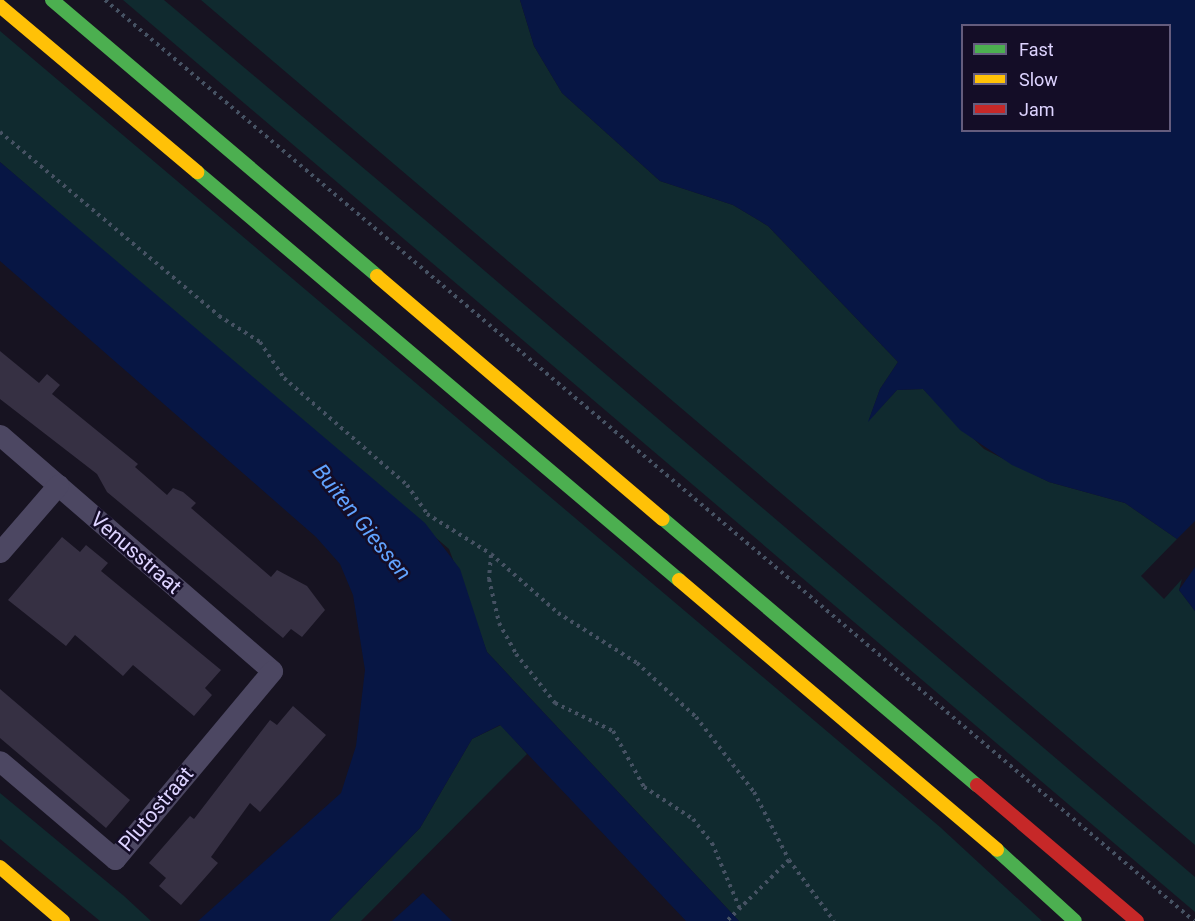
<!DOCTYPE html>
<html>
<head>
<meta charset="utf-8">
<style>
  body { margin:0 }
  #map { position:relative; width:1195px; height:921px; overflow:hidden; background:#171321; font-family:Roboto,sans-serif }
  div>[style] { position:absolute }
  .green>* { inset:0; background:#102a2f }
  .water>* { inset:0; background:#071644 }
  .building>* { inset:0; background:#363043 }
  .path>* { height:4px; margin-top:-2px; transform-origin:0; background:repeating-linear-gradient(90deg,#465263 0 3px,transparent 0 7.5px) }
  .street>* { height:21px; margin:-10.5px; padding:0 10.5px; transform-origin:10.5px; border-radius:10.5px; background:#4c4762 }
  .fast>* { height:14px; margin:-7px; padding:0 7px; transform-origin:7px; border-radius:7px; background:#4caf50 }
  .slow>* { height:14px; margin:-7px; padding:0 7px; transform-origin:7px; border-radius:7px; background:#ffc107 }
  .jam>* { height:14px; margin:-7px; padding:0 7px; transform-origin:7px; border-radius:7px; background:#c62828 }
  span { translate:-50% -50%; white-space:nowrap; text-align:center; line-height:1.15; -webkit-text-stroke:5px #140d27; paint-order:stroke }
  .street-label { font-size:21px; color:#ddd3ff }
  .water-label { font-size:22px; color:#61a3ff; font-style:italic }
  .legend { position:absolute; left:961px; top:24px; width:210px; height:108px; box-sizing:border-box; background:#140d27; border:2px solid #645c7d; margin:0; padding:8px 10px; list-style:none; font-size:18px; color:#ddd3ff }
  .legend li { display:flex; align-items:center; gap:12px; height:30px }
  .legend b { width:30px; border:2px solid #645c7d }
</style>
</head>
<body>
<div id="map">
  <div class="green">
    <i style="clip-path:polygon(123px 0,164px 0,431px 225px,1195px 877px,1195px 912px)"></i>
    <i style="clip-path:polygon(201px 0,520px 0,534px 46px,562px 93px,660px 181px,733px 205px,768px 226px,898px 362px,880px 389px,869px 420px,897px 390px,923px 389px,984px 449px,1049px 482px,1125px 503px,1177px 539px,1141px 576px,1164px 599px,1182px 579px,1179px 590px,1195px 611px,1195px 845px)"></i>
    <i style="clip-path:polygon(0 31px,940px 827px,1042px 921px,739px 921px,487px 652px,449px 549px,0 162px)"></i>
    <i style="clip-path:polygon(501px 725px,527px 754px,361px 921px,329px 921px,420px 828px,472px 739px)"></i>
    <i style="clip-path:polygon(0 793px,124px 896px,151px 921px,100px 921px,0 839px)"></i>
  </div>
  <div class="water">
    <i style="clip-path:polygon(evenodd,520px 0,1195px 0,1195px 521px,1177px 539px,1125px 503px,1049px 482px,1012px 465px,960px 430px,923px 389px,897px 390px,868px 422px,880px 389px,898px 362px,768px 226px,733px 205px,660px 181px,562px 93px,534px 46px,520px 0,962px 26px,1170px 26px,1170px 130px,962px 130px,962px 26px)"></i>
    <i style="clip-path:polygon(0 162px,425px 523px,460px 569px,487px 652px,739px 921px,686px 921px,500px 725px,472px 739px,420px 828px,329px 921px,198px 921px,341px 793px,356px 746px,365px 670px,353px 595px,340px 564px,316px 537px,0 261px)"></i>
    <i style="clip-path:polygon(1195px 567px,1195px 611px,1179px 590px)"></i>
    <i style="clip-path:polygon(423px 893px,452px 921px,392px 921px)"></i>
  </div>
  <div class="building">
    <i style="clip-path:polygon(0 351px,39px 383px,47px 374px,60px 385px,52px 394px,138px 464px,135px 467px,167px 495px,173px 488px,183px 492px,196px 503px,191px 508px,271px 577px,277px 570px,307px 586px,325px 610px,302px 637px,291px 629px,283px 638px,107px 492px,97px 474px,0 399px)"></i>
    <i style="clip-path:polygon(62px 537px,80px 552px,86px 545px,108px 563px,101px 571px,221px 670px,205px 688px,212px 695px,194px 716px,133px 665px,123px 676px,75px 635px,66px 646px,8px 600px)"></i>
    <i style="clip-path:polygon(0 689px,130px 800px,106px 828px,0 738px)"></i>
    <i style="clip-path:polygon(293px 706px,326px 735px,260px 812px,250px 803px,211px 857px,218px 863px,181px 905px,159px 886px,166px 878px,149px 863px,190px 816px,194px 819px,270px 720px,277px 725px)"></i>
  </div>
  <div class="path">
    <i style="left:105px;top:0;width:1426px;rotate:40.22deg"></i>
    <i style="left:0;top:132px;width:286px;rotate:40deg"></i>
    <i style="left:219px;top:316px;width:49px;rotate:32.4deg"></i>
    <i style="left:260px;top:342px;width:43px;rotate:56.3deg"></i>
    <i style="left:284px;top:378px;width:163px;rotate:41deg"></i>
    <i style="left:407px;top:485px;width:35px;rotate:55deg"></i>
    <i style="left:427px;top:514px;width:75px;rotate:32deg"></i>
    <i style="left:491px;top:554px;width:89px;rotate:41.4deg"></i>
    <i style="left:558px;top:613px;width:93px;rotate:32.3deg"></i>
    <i style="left:637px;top:663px;width:80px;rotate:42.5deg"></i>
    <i style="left:696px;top:717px;width:95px;rotate:52.3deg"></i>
    <i style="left:754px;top:792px;width:76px;rotate:62.8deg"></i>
    <i style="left:789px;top:860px;width:87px;rotate:135.5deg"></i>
    <i style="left:491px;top:555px;width:24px;rotate:95deg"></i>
    <i style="left:489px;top:579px;width:45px;rotate:77.2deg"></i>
    <i style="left:499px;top:623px;width:35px;rotate:61deg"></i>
    <i style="left:516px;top:654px;width:63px;rotate:51.5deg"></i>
    <i style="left:555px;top:703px;width:64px;rotate:25.8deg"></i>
    <i style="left:613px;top:731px;width:64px;rotate:61deg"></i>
    <i style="left:644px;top:787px;width:59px;rotate:33.1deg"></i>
    <i style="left:693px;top:819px;width:31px;rotate:52deg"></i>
    <i style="left:712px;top:843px;width:72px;rotate:67deg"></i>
    <i style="left:789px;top:860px;width:76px;rotate:53.6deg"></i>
  </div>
  <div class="street">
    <i style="left:0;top:435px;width:360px;rotate:40.9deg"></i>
    <i style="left:272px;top:671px;width:245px;rotate:129.9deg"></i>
    <i style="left:115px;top:859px;width:151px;rotate:-139.6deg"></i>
    <i style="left:0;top:552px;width:89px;rotate:-49.1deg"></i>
  </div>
  <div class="fast">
    <i style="left:52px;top:0;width:426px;rotate:40.3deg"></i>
    <i style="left:197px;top:172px;width:631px;rotate:40.25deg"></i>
    <i style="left:663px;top:519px;width:412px;rotate:40.3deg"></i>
    <i style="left:997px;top:850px;width:105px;rotate:42.3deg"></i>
  </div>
  <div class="slow">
    <i style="left:0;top:6px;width:258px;rotate:40.1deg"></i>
    <i style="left:377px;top:276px;width:375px;rotate:40.4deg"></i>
    <i style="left:679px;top:580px;width:417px;rotate:40.3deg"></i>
    <i style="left:0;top:867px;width:83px;rotate:40.6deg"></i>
  </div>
  <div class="jam">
    <i style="left:977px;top:785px;width:210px;rotate:40.4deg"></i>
  </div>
  <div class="street-label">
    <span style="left:136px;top:553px;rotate:41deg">Venusstraat</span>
    <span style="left:156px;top:809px;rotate:-50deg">Plutostraat</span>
  </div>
  <div class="water-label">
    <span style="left:362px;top:522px;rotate:51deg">Buiten Giessen</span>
  </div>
  <ul class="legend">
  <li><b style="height:8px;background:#4caf50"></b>Fast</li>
  <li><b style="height:8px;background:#ffc107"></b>Slow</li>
  <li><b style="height:8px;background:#c62828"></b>Jam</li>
  </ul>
</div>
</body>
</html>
